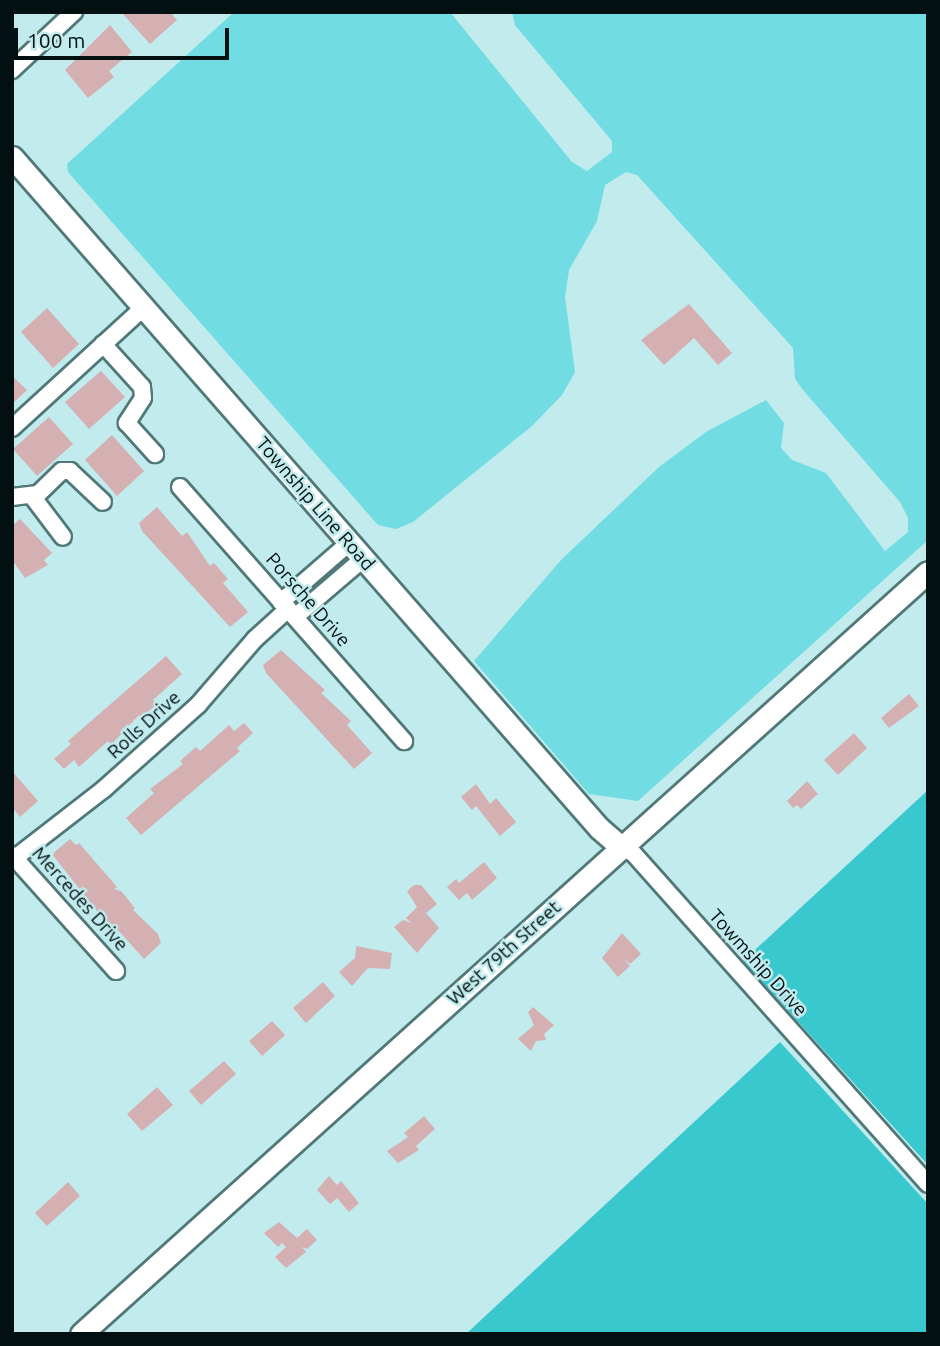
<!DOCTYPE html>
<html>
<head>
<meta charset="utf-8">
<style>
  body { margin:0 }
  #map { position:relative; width:940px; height:1346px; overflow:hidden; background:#c1ebed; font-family:Ubuntu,sans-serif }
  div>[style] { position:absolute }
  .green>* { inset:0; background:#71dde2 }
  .forest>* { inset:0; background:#3ac8cf }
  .building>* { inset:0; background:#d5b0b3 }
  .roads { filter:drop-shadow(2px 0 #517879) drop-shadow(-2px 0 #517879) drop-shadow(0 2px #517879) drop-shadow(0 -2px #517879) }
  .minor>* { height:16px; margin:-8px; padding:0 8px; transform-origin:8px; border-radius:8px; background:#fff }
  .secondary>* { height:21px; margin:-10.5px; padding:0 10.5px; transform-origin:10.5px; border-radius:10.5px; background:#fff }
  span { translate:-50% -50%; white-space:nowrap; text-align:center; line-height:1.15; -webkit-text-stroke:5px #c1ebed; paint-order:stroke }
  .street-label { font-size:19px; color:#031011 }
  .frame { position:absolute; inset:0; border:14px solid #031011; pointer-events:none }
  .scale { position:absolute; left:14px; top:28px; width:215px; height:32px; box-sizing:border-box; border:4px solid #031011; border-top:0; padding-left:9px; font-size:21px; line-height:24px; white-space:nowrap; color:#031011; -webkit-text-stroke:5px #c1ebed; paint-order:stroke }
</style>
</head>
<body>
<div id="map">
  <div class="green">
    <i style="clip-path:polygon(234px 12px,450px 12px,572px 162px,587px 171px,612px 152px,612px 141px,515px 25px,512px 12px,928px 12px,928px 540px,638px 801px,589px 794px,474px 661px,562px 559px,659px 467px,706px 432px,766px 400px,784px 423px,781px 448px,792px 460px,826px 473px,885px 551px,908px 532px,908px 518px,900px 502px,803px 390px,795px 379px,793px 348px,637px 175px,626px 172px,605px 185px,597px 221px,569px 270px,565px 297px,575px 372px,562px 395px,532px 426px,413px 522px,396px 529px,378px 525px,68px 172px,67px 164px)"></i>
  </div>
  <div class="forest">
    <i style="clip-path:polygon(928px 790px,928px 1165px,743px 961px)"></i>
    <i style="clip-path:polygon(780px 1042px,928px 1204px,928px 1334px,466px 1334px)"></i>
  </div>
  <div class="building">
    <i style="clip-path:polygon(121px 12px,170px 12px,177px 20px,150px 44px)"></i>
    <i style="clip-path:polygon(110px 25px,132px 52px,109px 71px,114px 77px,88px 98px,65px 70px)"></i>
    <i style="clip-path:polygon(689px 304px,732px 353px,718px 365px,694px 338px,664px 365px,641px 340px)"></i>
    <i style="clip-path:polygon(47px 308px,79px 344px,53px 368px,21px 332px)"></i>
    <i style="clip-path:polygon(101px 371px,125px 397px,89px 429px,65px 402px)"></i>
    <i style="clip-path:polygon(12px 376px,27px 390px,12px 404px)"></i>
    <i style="clip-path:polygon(49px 417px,73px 444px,37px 476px,13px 449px)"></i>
    <i style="clip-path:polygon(112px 435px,144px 471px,117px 496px,85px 460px)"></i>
    <i style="clip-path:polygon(157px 507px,182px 536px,187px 532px,210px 566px,214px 563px,228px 579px,223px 583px,248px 612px,230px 627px,142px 531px,139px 523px)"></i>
    <i style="clip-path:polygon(20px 519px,52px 553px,44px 560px,48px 565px,25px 578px,12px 560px,12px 526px)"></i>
    <i style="clip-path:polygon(281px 650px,325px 690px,321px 693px,351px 721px,347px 725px,372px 753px,354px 769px,266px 673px,263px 665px)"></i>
    <i style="clip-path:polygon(166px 656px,182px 674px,153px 700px,157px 704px,141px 718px,139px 715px,111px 745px,108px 741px,79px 767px,74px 760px,64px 769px,54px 759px,71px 744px,68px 741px)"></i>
    <i style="clip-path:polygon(909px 694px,919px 706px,889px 728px,881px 718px)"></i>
    <i style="clip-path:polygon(244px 723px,253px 733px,237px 748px,240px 751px,141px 835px,126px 818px,154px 793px,150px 789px,183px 764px,180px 761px,196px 747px,200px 751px,229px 725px,234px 731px)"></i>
    <i style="clip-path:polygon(854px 733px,867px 748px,838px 775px,824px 760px)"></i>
    <i style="clip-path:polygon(12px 771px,38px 801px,20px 817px,12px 807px)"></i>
    <i style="clip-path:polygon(807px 781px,818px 794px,801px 809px,797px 805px,793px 808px,787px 801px)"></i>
    <i style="clip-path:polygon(476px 784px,490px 804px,496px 798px,516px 822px,500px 836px,476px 806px,472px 810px,461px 797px)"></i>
    <i style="clip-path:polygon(70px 839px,76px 845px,79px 843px,117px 887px,114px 889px,121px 891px,135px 908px,133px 910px,158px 934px,161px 943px,144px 959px,118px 930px,114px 933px,52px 854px)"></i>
    <i style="clip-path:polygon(484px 862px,497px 878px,472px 900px,467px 893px,459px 900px,447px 887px,456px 879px,459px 883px)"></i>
    <i style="clip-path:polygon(414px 885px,421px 885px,437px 904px,426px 913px,439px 928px,417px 953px,394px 927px,403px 920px,411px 923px,406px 918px,417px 907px,407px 891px)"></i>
    <i style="clip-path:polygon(622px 933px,641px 954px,630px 964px,623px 958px,630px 966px,618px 977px,602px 958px)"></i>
    <i style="clip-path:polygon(356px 946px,392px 953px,390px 969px,368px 968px,352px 986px,339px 972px,355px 958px)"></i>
    <i style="clip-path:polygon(323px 982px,335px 996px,306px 1023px,293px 1008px)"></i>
    <i style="clip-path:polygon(533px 1007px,554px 1025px,544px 1034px,546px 1040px,536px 1041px,531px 1051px,518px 1039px,534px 1025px,528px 1012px)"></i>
    <i style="clip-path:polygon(272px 1021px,285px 1035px,262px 1056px,249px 1041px)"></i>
    <i style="clip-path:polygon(224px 1061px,236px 1074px,201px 1105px,189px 1091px)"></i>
    <i style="clip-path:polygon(157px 1087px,173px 1105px,142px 1131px,127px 1114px)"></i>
    <i style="clip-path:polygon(424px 1116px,435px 1129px,416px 1146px,419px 1150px,398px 1163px,387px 1151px,408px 1137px,404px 1133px)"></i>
    <i style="clip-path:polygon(329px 1176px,337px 1185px,341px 1181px,359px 1203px,349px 1212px,337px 1198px,330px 1204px,317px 1190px)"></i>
    <i style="clip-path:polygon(68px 1182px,80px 1196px,47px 1226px,35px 1213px)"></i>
    <i style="clip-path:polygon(279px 1222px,297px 1238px,307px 1229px,317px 1240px,307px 1249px,302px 1247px,306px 1252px,286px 1268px,275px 1257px,286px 1247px,282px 1243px,278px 1247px,264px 1233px)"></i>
  </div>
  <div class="roads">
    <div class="minor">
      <i style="left:12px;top:70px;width:85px;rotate:-43.1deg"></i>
      <i style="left:103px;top:344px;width:58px;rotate:47.8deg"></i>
      <i style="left:142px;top:387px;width:11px;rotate:85deg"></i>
      <i style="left:143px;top:398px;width:30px;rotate:123deg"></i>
      <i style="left:127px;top:423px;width:42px;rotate:47.9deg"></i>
      <i style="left:12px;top:428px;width:179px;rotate:-42.5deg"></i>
      <i style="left:180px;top:487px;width:339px;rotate:48.6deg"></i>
      <i style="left:32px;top:496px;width:51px;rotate:52.9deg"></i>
      <i style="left:12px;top:497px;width:26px;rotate:-7deg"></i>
      <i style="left:38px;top:494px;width:33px;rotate:-44deg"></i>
      <i style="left:62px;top:471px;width:8px"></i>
      <i style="left:70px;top:471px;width:45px;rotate:43.2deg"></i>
      <i style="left:281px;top:602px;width:90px;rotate:-40.9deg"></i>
      <i style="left:295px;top:617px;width:89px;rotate:-40.5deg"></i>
      <i style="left:621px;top:847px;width:13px;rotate:27deg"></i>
      <i style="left:633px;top:853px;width:443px;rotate:48.3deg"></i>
      <i style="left:12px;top:855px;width:156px;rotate:48.1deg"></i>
      <i style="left:15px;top:858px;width:113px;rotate:-37.8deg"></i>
      <i style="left:104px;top:789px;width:126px;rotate:-41.8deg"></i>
      <i style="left:198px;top:705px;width:87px;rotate:-49.2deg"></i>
      <i style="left:255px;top:639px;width:45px;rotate:-42.3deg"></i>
    </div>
    <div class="secondary">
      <i style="left:12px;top:157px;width:892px;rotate:48.82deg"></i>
      <i style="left:599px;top:828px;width:29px;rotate:41deg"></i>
      <i style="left:81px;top:1334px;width:1139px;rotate:-41.98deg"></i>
    </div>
  </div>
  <div class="street-label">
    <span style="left:315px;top:504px;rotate:49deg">Township Line Road</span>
    <span style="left:308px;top:600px;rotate:49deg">Porsche Drive</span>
    <span style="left:144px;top:725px;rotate:-42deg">Rolls Drive</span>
    <span style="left:80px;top:899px;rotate:48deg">Mercedes Drive</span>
    <span style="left:504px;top:953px;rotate:-42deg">West 79th Street</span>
    <span style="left:758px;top:963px;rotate:48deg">Towmship Drive</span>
  </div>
  <div class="frame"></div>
  <div class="scale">100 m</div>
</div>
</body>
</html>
